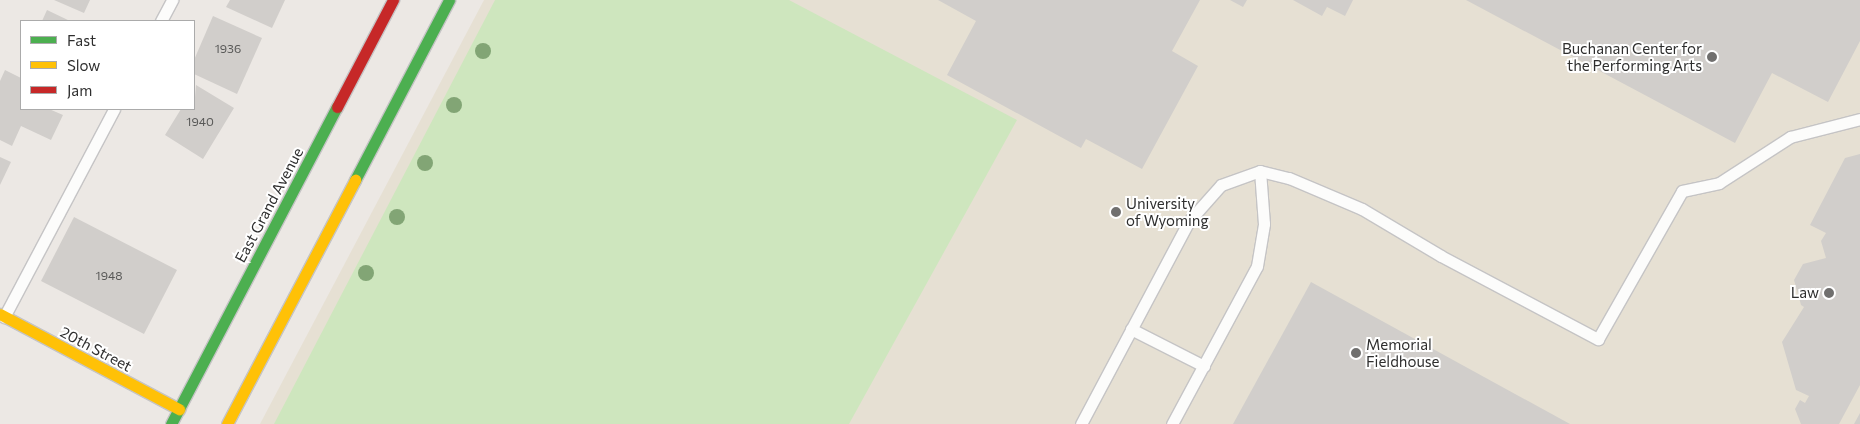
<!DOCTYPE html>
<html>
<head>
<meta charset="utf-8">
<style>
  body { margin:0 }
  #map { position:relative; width:1860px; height:424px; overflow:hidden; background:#ece8e4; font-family:Commissioner,sans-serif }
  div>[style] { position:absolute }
  .education>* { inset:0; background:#e6e0d3 }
  .green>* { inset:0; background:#cee6be }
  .building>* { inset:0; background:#d1cecb }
  .roads { filter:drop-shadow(1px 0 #c5c4c5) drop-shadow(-1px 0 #c5c4c5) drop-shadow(0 1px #c5c4c5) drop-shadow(0 -1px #c5c4c5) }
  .lane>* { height:11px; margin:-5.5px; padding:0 5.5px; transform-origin:5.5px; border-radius:5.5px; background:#fcfcfb }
  .fast>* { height:11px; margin:-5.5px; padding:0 5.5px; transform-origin:5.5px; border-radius:5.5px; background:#4caf50 }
  .slow>* { height:11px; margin:-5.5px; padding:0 5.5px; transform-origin:5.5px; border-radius:5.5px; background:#ffc107 }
  .jam>* { height:11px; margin:-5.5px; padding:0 5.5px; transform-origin:5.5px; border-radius:5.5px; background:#c62828 }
  .trees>* { width:16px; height:16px; margin:-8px; border-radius:50%; background:#82a575 }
  .dots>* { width:14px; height:14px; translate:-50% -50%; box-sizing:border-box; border:2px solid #fff; border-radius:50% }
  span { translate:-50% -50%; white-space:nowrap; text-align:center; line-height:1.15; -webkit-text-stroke:4px #fff; paint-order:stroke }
  .number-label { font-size:12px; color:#585857 }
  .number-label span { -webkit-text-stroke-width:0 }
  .poi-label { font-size:15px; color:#2e2e2e }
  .right { translate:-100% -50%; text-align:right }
  .left { translate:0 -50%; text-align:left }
  .street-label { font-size:15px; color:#2e2e2e }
  .legend { position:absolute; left:20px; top:20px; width:175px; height:90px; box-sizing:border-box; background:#fff; border:1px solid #ababab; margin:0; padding:6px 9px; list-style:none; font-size:15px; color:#2e2e2e }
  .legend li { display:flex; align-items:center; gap:10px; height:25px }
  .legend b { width:25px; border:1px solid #ababab }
</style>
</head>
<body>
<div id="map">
  <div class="education">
    <i style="clip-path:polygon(484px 0,1860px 0,1860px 424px,260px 424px)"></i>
  </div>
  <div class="green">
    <i style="clip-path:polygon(495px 0,789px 0,1017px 120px,849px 424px,274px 424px)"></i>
  </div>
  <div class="building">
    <i style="clip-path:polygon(54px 0,90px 0,84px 13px)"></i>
    <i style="clip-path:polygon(230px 0,285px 0,272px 28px,226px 7px)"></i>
    <i style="clip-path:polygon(938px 0,1200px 0,1172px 51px,1198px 66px,1142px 169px,1086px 139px,1081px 148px,947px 75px,976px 21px)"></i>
    <i style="clip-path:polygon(1230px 0,1247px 0,1243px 7px)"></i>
    <i style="clip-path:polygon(1293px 0,1353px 0,1345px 16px,1327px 7px,1322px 16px)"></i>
    <i style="clip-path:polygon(1466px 0,1860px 0,1860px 41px,1828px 102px,1772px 73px,1735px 143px)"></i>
    <i style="clip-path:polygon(47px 10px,70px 21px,42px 21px)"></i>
    <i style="clip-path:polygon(213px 16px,262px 38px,237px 94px,194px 74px,194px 60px)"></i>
    <i style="clip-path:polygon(5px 70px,21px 78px,21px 109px,49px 109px,63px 115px,51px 140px,21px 126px,12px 146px,0 140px,0 81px)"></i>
    <i style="clip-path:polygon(196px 85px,234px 108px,203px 159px,165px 135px,181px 109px,194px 109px)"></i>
    <i style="clip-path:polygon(1860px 154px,1860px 385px,1839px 424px,1801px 424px,1795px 409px,1800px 400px,1805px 403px,1809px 396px,1796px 390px,1782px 342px,1804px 307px,1801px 305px,1794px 280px,1803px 264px,1826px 258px,1821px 241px,1826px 233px,1810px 225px,1845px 158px)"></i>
    <i style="clip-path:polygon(0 157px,11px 162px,0 185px)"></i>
    <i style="clip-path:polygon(74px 217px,177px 270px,144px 334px,41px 281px)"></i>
    <i style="clip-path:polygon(1311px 282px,1570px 424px,1233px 424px)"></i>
    <i style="clip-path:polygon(1860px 413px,1860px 424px,1854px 424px)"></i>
  </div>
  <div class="roads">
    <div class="lane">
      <i style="left:161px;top:21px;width:24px;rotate:-62deg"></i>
      <i style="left:4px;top:317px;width:235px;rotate:-62.1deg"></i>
      <i style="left:1131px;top:329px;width:82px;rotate:26.9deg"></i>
      <i style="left:1081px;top:424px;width:230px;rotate:-62deg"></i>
      <i style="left:1189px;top:221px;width:48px;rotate:-48.4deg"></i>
      <i style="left:1221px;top:185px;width:41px;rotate:-19.7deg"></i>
      <i style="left:1260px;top:171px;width:30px;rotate:14deg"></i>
      <i style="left:1289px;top:178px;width:79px;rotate:23deg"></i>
      <i style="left:1362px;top:209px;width:92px;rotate:30.7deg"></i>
      <i style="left:1441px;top:256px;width:178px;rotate:27.9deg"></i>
      <i style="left:1598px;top:339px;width:170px;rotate:-60.4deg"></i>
      <i style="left:1682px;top:191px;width:38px;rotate:-12deg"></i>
      <i style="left:1719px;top:183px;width:85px;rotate:-32.9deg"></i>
      <i style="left:1790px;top:137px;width:72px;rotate:-14.4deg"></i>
      <i style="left:1172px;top:424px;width:179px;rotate:-61.7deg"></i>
      <i style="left:1257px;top:266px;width:43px;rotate:-80.5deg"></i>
      <i style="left:1264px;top:224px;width:53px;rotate:-94.3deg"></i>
    </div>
    <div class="fast">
      <i style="left:355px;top:180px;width:203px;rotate:-62.4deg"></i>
      <i style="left:171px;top:424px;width:358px;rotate:-62.4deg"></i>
    </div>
    <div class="slow">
      <i style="left:0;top:314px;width:203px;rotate:28deg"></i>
      <i style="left:227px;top:424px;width:276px;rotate:-62.3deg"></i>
    </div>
    <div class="jam">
      <i style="left:337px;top:107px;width:121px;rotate:-62.4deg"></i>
    </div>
  </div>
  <div class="trees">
    <i style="left:483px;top:51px"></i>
    <i style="left:454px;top:105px"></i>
    <i style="left:425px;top:163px"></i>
    <i style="left:397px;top:217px"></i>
    <i style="left:366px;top:273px"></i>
  </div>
  <div class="dots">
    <i style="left:1712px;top:57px;background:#706f6e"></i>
    <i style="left:1116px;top:212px;background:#706f6e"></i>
    <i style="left:1829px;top:293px;background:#706f6e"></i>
    <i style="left:1356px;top:353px;background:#706f6e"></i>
  </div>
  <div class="number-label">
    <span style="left:228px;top:49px">1936</span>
    <span style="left:200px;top:122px">1940</span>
    <span style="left:109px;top:276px">1948</span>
  </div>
  <div class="poi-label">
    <span class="right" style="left:1702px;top:57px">Buchanan Center for<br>the Performing Arts</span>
    <span class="left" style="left:1126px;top:212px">University<br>of Wyoming</span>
    <span class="right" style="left:1819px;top:293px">Law</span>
    <span class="left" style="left:1366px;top:353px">Memorial<br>Fieldhouse</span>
  </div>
  <div class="street-label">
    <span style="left:269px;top:205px;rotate:-62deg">East Grand Avenue</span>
    <span style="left:96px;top:349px;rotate:28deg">20th Street</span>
  </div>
  <ul class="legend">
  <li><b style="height:6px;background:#4caf50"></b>Fast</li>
  <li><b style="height:6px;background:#ffc107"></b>Slow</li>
  <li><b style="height:6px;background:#c62828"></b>Jam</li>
  </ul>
</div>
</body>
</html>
